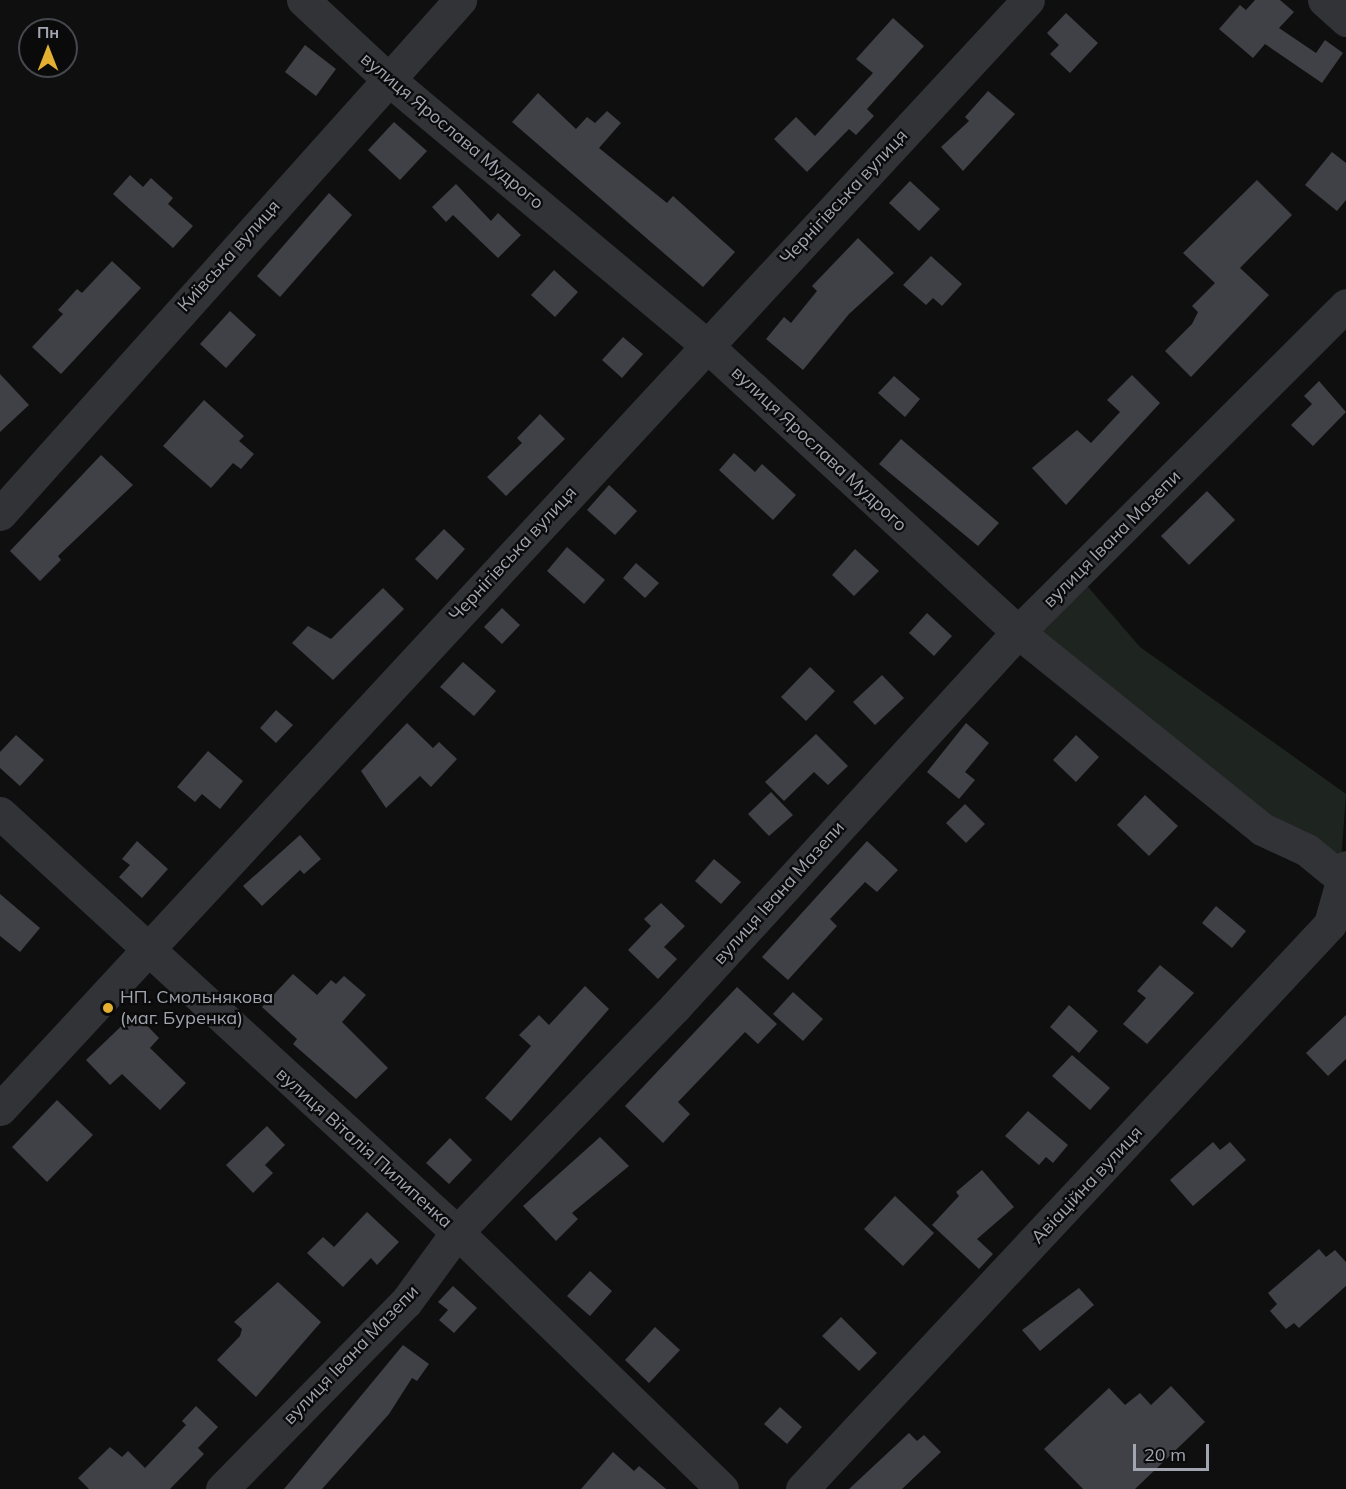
<!DOCTYPE html>
<html>
<head>
<meta charset="utf-8">
<style>
  body { margin:0 }
  #map { position:relative; width:1346px; height:1489px; overflow:hidden; background:#0f0f10; font-family:Mulish,sans-serif }
  div>[style] { position:absolute }
  .green>* { inset:0; background:#1e241f }
  .building>* { inset:0; background:#404146 }
  .minor>* { height:33px; margin:-16.5px; padding:0 16.5px; transform-origin:16.5px; border-radius:16.5px; background:#323337 }
  .dots>* { width:16px; height:16px; translate:-50% -50%; box-sizing:border-box; border:3px solid #0a0a0b; border-radius:50% }
  span { translate:-50% -50%; white-space:nowrap; text-align:center; line-height:1.15; -webkit-text-stroke:4.5px #0a0a0b; paint-order:stroke }
  .street-label { font-size:18px; color:#a1a5b0 }
  .poi-label { font-size:18px; color:#a1a5b0 }
  .left { translate:0 -50%; text-align:left }
  .north { position:absolute; left:18px; top:18px; width:60px; height:60px; box-sizing:border-box; background:#0a0a0b; border:2px solid #46484d; border-radius:50%; rotate:0deg; font-size:16px; font-weight:700; line-height:24px; text-align:center; color:#a1a5b0 }
  .north::after { content:''; display:block; margin:auto; width:21px; height:27px; background:#e5b032; clip-path:polygon(50% 0,100% 100%,50% 72%,0 100%) }
  .scale { position:absolute; left:1133px; top:1444px; width:76px; height:27px; box-sizing:border-box; border:3px solid #a1a5b0; border-top:0; padding-left:8px; font-size:18px; line-height:21px; white-space:nowrap; color:#a1a5b0; -webkit-text-stroke:4px #0a0a0b; paint-order:stroke }
</style>
</head>
<body>
<div id="map">
  <div class="green">
    <i style="clip-path:polygon(1082px 580px,1140px 647px,1346px 794px,1341px 862px,1267px 821px,1029px 631px)"></i>
  </div>
  <div class="building">
    <i style="clip-path:polygon(1255px 0,1280px 0,1294px 12px,1279px 28px,1316px 53px,1325px 40px,1343px 53px,1322px 83px,1265px 44px,1253px 58px,1219px 29px,1240px 5px,1246px 10px)"></i>
    <i style="clip-path:polygon(1066px 13px,1098px 43px,1070px 73px,1050px 54px,1059px 45px,1047px 33px)"></i>
    <i style="clip-path:polygon(893px 18px,924px 46px,867px 109px,874px 116px,856px 135px,849px 129px,807px 172px,774px 139px,796px 117px,815px 136px,873px 73px,856px 59px)"></i>
    <i style="clip-path:polygon(305px 45px,336px 69px,316px 96px,285px 72px)"></i>
    <i style="clip-path:polygon(988px 91px,1015px 114px,963px 171px,941px 147px,969px 121px,965px 117px)"></i>
    <i style="clip-path:polygon(538px 93px,576px 129px,587px 117px,595px 123px,607px 111px,621px 123px,599px 148px,667px 203px,673px 196px,735px 252px,703px 287px,512px 122px)"></i>
    <i style="clip-path:polygon(394px 122px,427px 151px,400px 180px,368px 150px)"></i>
    <i style="clip-path:polygon(1332px 152px,1346px 163px,1346px 200px,1337px 211px,1305px 185px)"></i>
    <i style="clip-path:polygon(130px 175px,143px 187px,151px 178px,173px 198px,168px 204px,193px 226px,173px 248px,113px 194px)"></i>
    <i style="clip-path:polygon(1257px 180px,1292px 215px,1240px 268px,1269px 295px,1191px 377px,1165px 351px,1192px 324px,1198px 312px,1192px 306px,1215px 283px,1183px 253px)"></i>
    <i style="clip-path:polygon(910px 181px,940px 209px,919px 231px,889px 203px)"></i>
    <i style="clip-path:polygon(456px 184px,491px 221px,498px 213px,521px 235px,498px 258px,453px 215px,446px 222px,432px 207px)"></i>
    <i style="clip-path:polygon(329px 193px,352px 215px,280px 297px,257px 276px)"></i>
    <i style="clip-path:polygon(858px 238px,894px 273px,849px 314px,803px 370px,766px 339px,784px 317px,791px 323px,817px 291px,812px 286px)"></i>
    <i style="clip-path:polygon(931px 256px,962px 284px,942px 306px,933px 298px,926px 305px,903px 285px)"></i>
    <i style="clip-path:polygon(112px 261px,141px 288px,61px 374px,32px 347px,63px 314px,58px 310px,77px 289px,82px 293px)"></i>
    <i style="clip-path:polygon(554px 270px,578px 292px,555px 317px,531px 295px)"></i>
    <i style="clip-path:polygon(230px 311px,256px 335px,226px 368px,200px 344px)"></i>
    <i style="clip-path:polygon(623px 337px,643px 354px,622px 378px,602px 360px)"></i>
    <i style="clip-path:polygon(0 374px,29px 405px,0 432px)"></i>
    <i style="clip-path:polygon(1132px 375px,1160px 403px,1066px 505px,1032px 468px,1077px 430px,1091px 443px,1120px 412px,1107px 400px)"></i>
    <i style="clip-path:polygon(894px 376px,920px 399px,905px 417px,878px 393px)"></i>
    <i style="clip-path:polygon(1319px 381px,1346px 412px,1313px 446px,1291px 425px,1312px 404px,1304px 396px)"></i>
    <i style="clip-path:polygon(204px 400px,244px 436px,239px 441px,254px 454px,241px 469px,233px 463px,211px 488px,163px 446px)"></i>
    <i style="clip-path:polygon(540px 414px,565px 439px,506px 496px,487px 477px,522px 443px,517px 438px)"></i>
    <i style="clip-path:polygon(901px 439px,999px 523px,978px 546px,879px 464px)"></i>
    <i style="clip-path:polygon(734px 453px,755px 472px,762px 464px,796px 495px,773px 520px,719px 470px)"></i>
    <i style="clip-path:polygon(101px 455px,133px 485px,58px 556px,61px 560px,40px 581px,10px 551px)"></i>
    <i style="clip-path:polygon(609px 485px,637px 511px,615px 535px,587px 510px)"></i>
    <i style="clip-path:polygon(1207px 491px,1235px 520px,1189px 565px,1161px 536px)"></i>
    <i style="clip-path:polygon(444px 529px,465px 549px,437px 580px,415px 559px)"></i>
    <i style="clip-path:polygon(567px 547px,605px 580px,584px 604px,547px 571px)"></i>
    <i style="clip-path:polygon(855px 549px,879px 571px,854px 596px,832px 575px)"></i>
    <i style="clip-path:polygon(636px 563px,659px 583px,645px 598px,623px 578px)"></i>
    <i style="clip-path:polygon(383px 588px,404px 609px,333px 680px,292px 643px,308px 626px,331px 639px)"></i>
    <i style="clip-path:polygon(502px 608px,520px 625px,502px 644px,484px 627px)"></i>
    <i style="clip-path:polygon(927px 613px,952px 636px,934px 656px,909px 633px)"></i>
    <i style="clip-path:polygon(463px 662px,496px 691px,474px 716px,440px 687px)"></i>
    <i style="clip-path:polygon(810px 667px,835px 691px,806px 721px,781px 697px)"></i>
    <i style="clip-path:polygon(882px 675px,904px 698px,875px 725px,853px 702px)"></i>
    <i style="clip-path:polygon(276px 710px,293px 725px,276px 743px,260px 728px)"></i>
    <i style="clip-path:polygon(407px 723px,433px 748px,439px 742px,457px 759px,431px 787px,420px 776px,386px 808px,361px 771px)"></i>
    <i style="clip-path:polygon(966px 723px,989px 743px,965px 772px,975px 780px,959px 799px,927px 772px)"></i>
    <i style="clip-path:polygon(816px 734px,848px 766px,828px 785px,814px 772px,784px 801px,765px 782px)"></i>
    <i style="clip-path:polygon(16px 735px,44px 760px,20px 786px,0 768px,0 752px)"></i>
    <i style="clip-path:polygon(1076px 735px,1099px 757px,1076px 782px,1053px 760px)"></i>
    <i style="clip-path:polygon(208px 751px,243px 781px,220px 809px,202px 794px,195px 802px,177px 787px)"></i>
    <i style="clip-path:polygon(771px 792px,793px 815px,769px 836px,748px 814px)"></i>
    <i style="clip-path:polygon(1145px 795px,1178px 826px,1149px 856px,1117px 825px)"></i>
    <i style="clip-path:polygon(965px 804px,985px 824px,966px 843px,946px 823px)"></i>
    <i style="clip-path:polygon(300px 835px,321px 859px,304px 874px,300px 870px,262px 906px,243px 886px)"></i>
    <i style="clip-path:polygon(137px 841px,168px 869px,142px 898px,119px 877px,130px 865px,122px 859px)"></i>
    <i style="clip-path:polygon(867px 841px,898px 870px,877px 892px,865px 882px,830px 919px,837px 926px,788px 980px,762px 957px)"></i>
    <i style="clip-path:polygon(714px 859px,741px 882px,721px 904px,695px 881px)"></i>
    <i style="clip-path:polygon(0 894px,40px 928px,20px 952px,0 936px)"></i>
    <i style="clip-path:polygon(661px 903px,685px 926px,664px 947px,677px 959px,658px 979px,628px 950px,651px 926px,644px 919px)"></i>
    <i style="clip-path:polygon(1216px 906px,1246px 931px,1232px 948px,1202px 923px)"></i>
    <i style="clip-path:polygon(1160px 965px,1194px 993px,1147px 1044px,1123px 1024px,1146px 998px,1137px 991px)"></i>
    <i style="clip-path:polygon(293px 974px,317px 995px,331px 980px,336px 984px,344px 976px,366px 995px,342px 1022px,388px 1068px,356px 1099px,293px 1044px,297px 1039px,262px 1007px)"></i>
    <i style="clip-path:polygon(585px 986px,609px 1009px,511px 1121px,485px 1098px,531px 1046px,519px 1035px,539px 1015px,549px 1025px)"></i>
    <i style="clip-path:polygon(737px 987px,777px 1024px,758px 1044px,745px 1032px,678px 1102px,690px 1114px,663px 1143px,625px 1106px)"></i>
    <i style="clip-path:polygon(793px 992px,823px 1019px,803px 1041px,773px 1014px)"></i>
    <i style="clip-path:polygon(1069px 1005px,1098px 1031px,1079px 1053px,1050px 1027px)"></i>
    <i style="clip-path:polygon(135px 1013px,159px 1038px,150px 1048px,186px 1083px,160px 1110px,122px 1074px,110px 1085px,86px 1060px)"></i>
    <i style="clip-path:polygon(1346px 1015px,1346px 1059px,1328px 1076px,1306px 1053px)"></i>
    <i style="clip-path:polygon(1072px 1055px,1110px 1088px,1090px 1110px,1052px 1076px)"></i>
    <i style="clip-path:polygon(57px 1100px,93px 1135px,47px 1182px,12px 1147px)"></i>
    <i style="clip-path:polygon(1028px 1111px,1068px 1145px,1053px 1163px,1046px 1157px,1039px 1165px,1005px 1136px)"></i>
    <i style="clip-path:polygon(267px 1126px,285px 1145px,265px 1165px,273px 1173px,253px 1193px,226px 1165px)"></i>
    <i style="clip-path:polygon(600px 1137px,629px 1166px,572px 1213px,578px 1219px,556px 1241px,523px 1206px)"></i>
    <i style="clip-path:polygon(450px 1138px,472px 1160px,449px 1184px,426px 1163px)"></i>
    <i style="clip-path:polygon(1213px 1142px,1220px 1150px,1230px 1142px,1246px 1160px,1193px 1206px,1170px 1180px)"></i>
    <i style="clip-path:polygon(982px 1170px,1014px 1207px,977px 1239px,993px 1254px,979px 1269px,932px 1225px,959px 1196px,956px 1192px)"></i>
    <i style="clip-path:polygon(895px 1196px,934px 1233px,903px 1266px,864px 1229px)"></i>
    <i style="clip-path:polygon(367px 1212px,399px 1242px,377px 1265px,371px 1258px,343px 1287px,307px 1253px,323px 1237px,334px 1247px)"></i>
    <i style="clip-path:polygon(1319px 1249px,1326px 1257px,1335px 1250px,1346px 1262px,1346px 1286px,1299px 1328px,1294px 1323px,1286px 1329px,1270px 1311px,1277px 1304px,1268px 1293px)"></i>
    <i style="clip-path:polygon(590px 1271px,612px 1291px,590px 1316px,567px 1296px)"></i>
    <i style="clip-path:polygon(278px 1282px,321px 1322px,256px 1397px,217px 1360px,240px 1336px,242px 1329px,234px 1322px)"></i>
    <i style="clip-path:polygon(453px 1286px,477px 1308px,454px 1333px,439px 1320px,448px 1310px,438px 1302px)"></i>
    <i style="clip-path:polygon(1079px 1288px,1094px 1305px,1040px 1351px,1022px 1330px)"></i>
    <i style="clip-path:polygon(841px 1317px,877px 1353px,859px 1371px,822px 1336px)"></i>
    <i style="clip-path:polygon(655px 1327px,680px 1350px,649px 1383px,625px 1360px)"></i>
    <i style="clip-path:polygon(403px 1345px,429px 1364px,417px 1381px,412px 1378px,389px 1414px,322px 1489px,284px 1489px)"></i>
    <i style="clip-path:polygon(1171px 1386px,1205px 1422px,1135px 1489px,1083px 1489px,1044px 1449px,1109px 1388px,1125px 1405px,1140px 1393px,1151px 1405px)"></i>
    <i style="clip-path:polygon(196px 1406px,218px 1427px,198px 1448px,204px 1454px,170px 1489px,89px 1489px,78px 1478px,110px 1447px,122px 1457px,128px 1451px,145px 1468px,186px 1425px,182px 1421px)"></i>
    <i style="clip-path:polygon(780px 1407px,802px 1427px,787px 1444px,764px 1424px)"></i>
    <i style="clip-path:polygon(909px 1433px,917px 1441px,924px 1435px,941px 1452px,902px 1489px,849px 1489px)"></i>
    <i style="clip-path:polygon(613px 1452px,634px 1471px,639px 1466px,666px 1489px,581px 1489px)"></i>
  </div>
  <div class="minor">
    <i style="left:303px;top:0;width:115px;rotate:42.9deg"></i>
    <i style="left:387px;top:78px;width:416px;rotate:39.9deg"></i>
    <i style="left:706px;top:345px;width:424px;rotate:42.6deg"></i>
    <i style="left:1018px;top:632px;width:314px;rotate:38.9deg"></i>
    <i style="left:1262px;top:829px;width:50px;rotate:25deg"></i>
    <i style="left:1307px;top:850px;width:50px;rotate:39.4deg"></i>
    <i style="left:1324px;top:0;width:30px;rotate:42deg"></i>
    <i style="left:0;top:514px;width:690px;rotate:-48.17deg"></i>
    <i style="left:0;top:813px;width:620px;rotate:42.52deg"></i>
    <i style="left:457px;top:1232px;width:369px;rotate:44.1deg"></i>
    <i style="left:0;top:1109px;width:1512px;rotate:-47.17deg"></i>
    <i style="left:222px;top:1489px;width:262px;rotate:-45.5deg"></i>
    <i style="left:406px;top:1302px;width:87px;rotate:-53.9deg"></i>
    <i style="left:457px;top:1232px;width:313px;rotate:-45.9deg"></i>
    <i style="left:675px;top:1007px;width:508px;rotate:-47.55deg"></i>
    <i style="left:1018px;top:632px;width:463px;rotate:-44.9deg"></i>
    <i style="left:802px;top:1489px;width:773px;rotate:-46.94deg"></i>
    <i style="left:1330px;top:924px;width:59px;rotate:-74.3deg"></i>
  </div>
  <div class="dots">
    <i style="left:108px;top:1008px;background:#e5b032"></i>
  </div>
  <div class="street-label">
    <span style="left:452px;top:131px;rotate:40deg">вулиця Ярослава Мудрого</span>
    <span style="left:844px;top:197px;rotate:-47deg">Чернігівська вулиця</span>
    <span style="left:229px;top:256px;rotate:-48deg">Київська вулиця</span>
    <span style="left:819px;top:449px;rotate:43deg">вулиця Ярослава Мудрого</span>
    <span style="left:1112px;top:539px;rotate:-45deg">вулиця Івана Мазепи</span>
    <span style="left:513px;top:554px;rotate:-47deg">Чернігівська вулиця</span>
    <span style="left:779px;top:893px;rotate:-48deg">вулиця Івана Мазепи</span>
    <span style="left:364px;top:1148px;rotate:42deg">вулиця Віталія Пилипенка</span>
    <span style="left:1087px;top:1185px;rotate:-47deg">Авіаційна вулиця</span>
    <span style="left:351px;top:1355px;rotate:-46deg">вулиця Івана Мазепи</span>
  </div>
  <div class="poi-label">
    <span class="left" style="left:120px;top:1008px">НП. Смольнякова<br>(маг. Буренка)</span>
  </div>
  <div class="north">Пн</div>
  <div class="scale">20 m</div>
</div>
</body>
</html>
